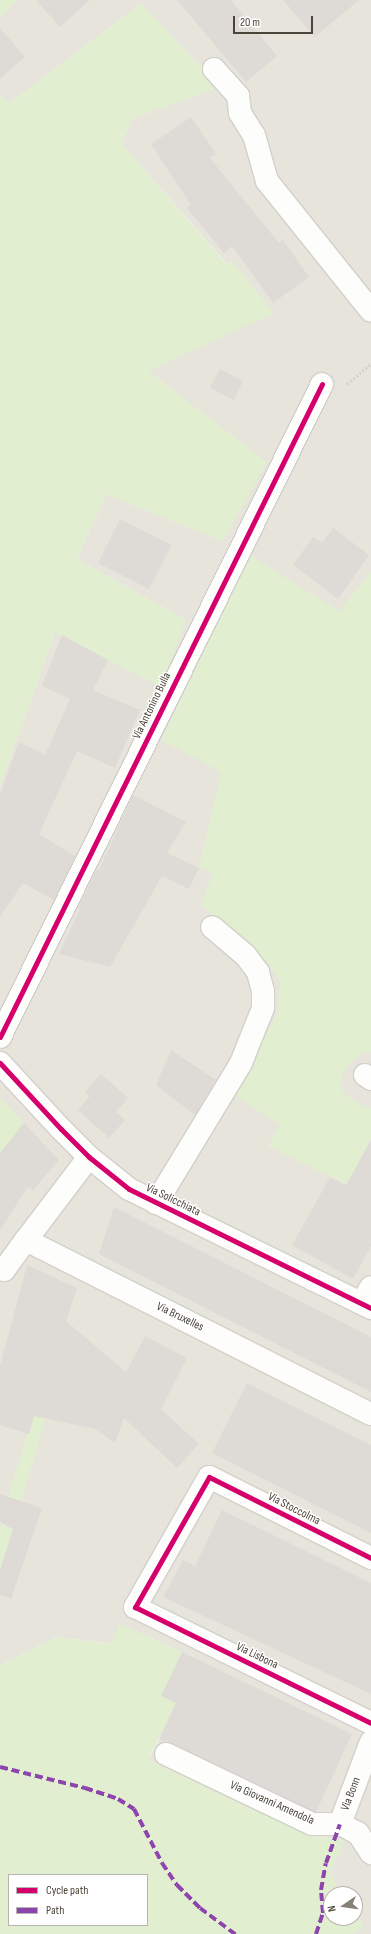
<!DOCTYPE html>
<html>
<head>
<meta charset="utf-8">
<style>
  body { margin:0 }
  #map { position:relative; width:371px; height:1934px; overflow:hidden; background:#f4f2ee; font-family:"Sofia Sans Condensed",sans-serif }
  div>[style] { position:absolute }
  .residential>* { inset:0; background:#e7e4dc }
  .green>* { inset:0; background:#e1eecf }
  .building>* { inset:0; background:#dedbd6 }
  .path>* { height:2.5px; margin-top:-1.25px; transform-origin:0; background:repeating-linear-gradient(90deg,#d3d2cc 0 2px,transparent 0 4px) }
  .roads { filter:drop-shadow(1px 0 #d2d0cb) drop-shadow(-1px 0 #d2d0cb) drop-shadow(0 1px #d2d0cb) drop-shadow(0 -1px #d2d0cb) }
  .minor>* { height:22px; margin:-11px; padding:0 11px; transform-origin:11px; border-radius:11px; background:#fdfdfc }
  .quiet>* { height:4px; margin-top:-2px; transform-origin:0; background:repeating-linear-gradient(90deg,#8e44ad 0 8px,transparent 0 12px) }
  .cycleway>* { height:5px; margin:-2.5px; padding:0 2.5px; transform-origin:2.5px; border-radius:2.5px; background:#d6006c }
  span { translate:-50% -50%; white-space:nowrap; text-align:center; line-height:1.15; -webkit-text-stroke:3px #fff; paint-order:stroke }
  .street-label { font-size:12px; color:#4b4439 }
  .legend { position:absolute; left:8px; top:1874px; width:140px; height:52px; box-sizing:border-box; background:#fff; border:1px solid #b7b4b0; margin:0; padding:5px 7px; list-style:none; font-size:12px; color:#4b4439 }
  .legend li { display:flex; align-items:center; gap:8px; height:20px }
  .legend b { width:20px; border:1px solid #b7b4b0 }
  .north { position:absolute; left:323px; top:1886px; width:40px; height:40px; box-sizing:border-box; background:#fff; border:1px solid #b7b4b0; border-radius:50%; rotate:257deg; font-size:11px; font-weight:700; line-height:16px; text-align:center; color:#4b4439 }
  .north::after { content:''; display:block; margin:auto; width:14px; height:18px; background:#868178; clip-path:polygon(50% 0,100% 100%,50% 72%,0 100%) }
  .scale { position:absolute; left:233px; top:16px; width:80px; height:18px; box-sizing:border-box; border:2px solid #4b4439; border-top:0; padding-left:5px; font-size:12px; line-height:14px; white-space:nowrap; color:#4b4439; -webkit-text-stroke:3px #fff; paint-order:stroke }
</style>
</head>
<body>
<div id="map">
  <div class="residential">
    <i style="clip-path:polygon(17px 0,371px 0,371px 1934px,352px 1934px,363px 1926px,355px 1915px,355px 1894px,341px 1894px,329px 1872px,344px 1841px,317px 1836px,148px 1760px,159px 1740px,161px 1696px,181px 1652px,56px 1637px,0 1665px,0 786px,55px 633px,62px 635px,186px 620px,77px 559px,106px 494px,223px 541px,266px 462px,148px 371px,231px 260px,227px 264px,121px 143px,133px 118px,220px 87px,141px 4px,10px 103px,0 96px,0 18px)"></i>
  </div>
  <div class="green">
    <i style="clip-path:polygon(0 0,17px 0,0 18px)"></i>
    <i style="clip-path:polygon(141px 4px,220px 87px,133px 118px,121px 143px,226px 264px,231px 260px,274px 313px,148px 371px,267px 462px,223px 541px,106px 494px,77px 559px,186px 620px,161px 687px,55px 633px,0 786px,0 96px,10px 103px)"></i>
    <i style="clip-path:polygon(251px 556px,339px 611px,371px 572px,371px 1052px,361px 1054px,346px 1068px,340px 1082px,343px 1093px,359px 1104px,371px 1108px,371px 1140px,346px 1185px,268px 1146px,280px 1125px,234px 1095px,278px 1011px,280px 982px,266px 961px,201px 905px,213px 873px,199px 868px,221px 772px,161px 740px)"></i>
    <i style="clip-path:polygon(0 1097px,24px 1123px,0 1153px)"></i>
    <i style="clip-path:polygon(46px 1377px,54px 1392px,0 1571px,0 1530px,11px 1486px)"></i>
    <i style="clip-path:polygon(evenodd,120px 1624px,182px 1652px,162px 1696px,176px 1703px,148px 1760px,317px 1836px,345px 1841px,329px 1872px,341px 1894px,331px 1894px,331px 1918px,355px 1918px,355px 1915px,363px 1926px,352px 1934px,0 1934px,0 1665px,56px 1637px,111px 1644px,120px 1624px,9px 1875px,147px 1875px,147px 1925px,9px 1925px,9px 1875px)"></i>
  </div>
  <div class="building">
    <i style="clip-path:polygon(36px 0,90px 0,60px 27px)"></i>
    <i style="clip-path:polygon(177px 0,231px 0,277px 56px,246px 82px)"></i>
    <i style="clip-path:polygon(283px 0,359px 0,315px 37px)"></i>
    <i style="clip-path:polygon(0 28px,25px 57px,0 79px)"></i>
    <i style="clip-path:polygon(191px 117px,216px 154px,210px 158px,279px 243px,283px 240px,309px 277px,273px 303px,232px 246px,224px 253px,187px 208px,191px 205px,151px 144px)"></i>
    <i style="clip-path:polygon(220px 369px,243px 381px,234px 400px,210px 388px)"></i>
    <i style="clip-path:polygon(120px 519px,172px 545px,149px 589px,98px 563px)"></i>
    <i style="clip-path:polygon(333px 528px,369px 555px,338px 599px,293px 565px,313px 537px,322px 543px)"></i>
    <i style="clip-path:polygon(62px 635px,108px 660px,93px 690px,140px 710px,115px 768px,77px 751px,39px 834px,75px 856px,54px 900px,23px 883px,0 917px,0 794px,19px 742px,45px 755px,70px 699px,42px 686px)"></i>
    <i style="clip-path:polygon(133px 795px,186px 822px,167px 853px,199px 868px,189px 889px,162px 876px,110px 967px,59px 954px,80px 909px,78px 908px,97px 869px,99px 870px)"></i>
    <i style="clip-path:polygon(171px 1050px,216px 1080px,195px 1115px,156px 1085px)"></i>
    <i style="clip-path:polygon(101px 1074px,128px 1098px,116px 1112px,125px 1120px,109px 1138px,78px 1110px,90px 1096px,85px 1092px)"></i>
    <i style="clip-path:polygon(24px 1123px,59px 1160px,33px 1190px,28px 1187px,0 1230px,0 1153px)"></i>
    <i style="clip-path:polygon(371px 1140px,371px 1246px,353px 1279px,292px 1245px,330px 1177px,346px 1185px)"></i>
    <i style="clip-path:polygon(114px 1207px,371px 1337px,371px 1392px,99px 1254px)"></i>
    <i style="clip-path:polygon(27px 1265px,77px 1288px,66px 1321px,126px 1372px,145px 1336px,187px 1358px,161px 1409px,199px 1444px,177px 1468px,124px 1418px,115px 1443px,95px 1429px,34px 1416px,29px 1434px,0 1425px,0 1366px)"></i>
    <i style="clip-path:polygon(247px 1383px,371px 1445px,371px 1533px,212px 1453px)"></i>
    <i style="clip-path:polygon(0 1494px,42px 1508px,11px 1599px,0 1595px,0 1571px,13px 1529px,0 1522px)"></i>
    <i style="clip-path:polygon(222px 1510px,371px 1583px,371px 1694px,163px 1597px,183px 1560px,195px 1566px)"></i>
    <i style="clip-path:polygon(182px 1652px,352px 1734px,316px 1812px,171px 1743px,159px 1740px,176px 1703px,161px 1696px)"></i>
  </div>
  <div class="path">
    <i style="left:347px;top:384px;width:31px;rotate:-40deg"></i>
  </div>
  <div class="roads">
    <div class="minor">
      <i style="left:214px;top:69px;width:36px;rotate:48deg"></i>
      <i style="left:238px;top:96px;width:17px;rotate:83deg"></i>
      <i style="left:240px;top:113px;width:26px;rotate:58deg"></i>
      <i style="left:254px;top:135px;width:48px;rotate:74.2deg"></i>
      <i style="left:267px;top:181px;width:166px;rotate:51.3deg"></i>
      <i style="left:0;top:1037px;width:728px;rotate:-63.75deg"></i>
      <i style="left:0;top:1063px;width:90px;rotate:47.3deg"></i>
      <i style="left:61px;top:1129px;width:40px;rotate:45deg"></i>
      <i style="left:89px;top:1157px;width:51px;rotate:38.7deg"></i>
      <i style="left:129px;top:1189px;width:270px;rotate:26.2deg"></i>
      <i style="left:365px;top:1075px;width:7px;rotate:34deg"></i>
      <i style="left:156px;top:1203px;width:164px;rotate:-58.7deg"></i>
      <i style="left:241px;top:1063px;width:59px;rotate:-68.2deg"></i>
      <i style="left:263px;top:1008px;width:17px;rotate:-90deg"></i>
      <i style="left:263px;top:991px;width:20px;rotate:-105deg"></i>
      <i style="left:258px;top:972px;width:21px;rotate:-127deg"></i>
      <i style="left:245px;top:955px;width:43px;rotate:-139.7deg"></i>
      <i style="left:26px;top:1240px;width:104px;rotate:-52.8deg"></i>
      <i style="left:0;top:1268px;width:4px;rotate:27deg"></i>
      <i style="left:4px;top:1270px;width:37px;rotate:-54deg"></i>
      <i style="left:26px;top:1240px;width:386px;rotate:26.8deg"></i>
      <i style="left:362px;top:1303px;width:18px;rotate:-61deg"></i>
      <i style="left:371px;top:1558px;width:181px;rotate:-153.4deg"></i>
      <i style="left:209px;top:1477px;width:150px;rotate:119.6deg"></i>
      <i style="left:135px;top:1607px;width:263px;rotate:26.2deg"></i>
      <i style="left:166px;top:1754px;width:162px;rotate:25.6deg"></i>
      <i style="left:312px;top:1824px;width:28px"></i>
      <i style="left:340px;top:1824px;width:20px;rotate:27deg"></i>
      <i style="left:358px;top:1833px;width:24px;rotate:57deg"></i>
      <i style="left:340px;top:1824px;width:88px;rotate:-69.3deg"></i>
    </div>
  </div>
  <div class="quiet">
    <i style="left:0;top:1767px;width:88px;rotate:13.9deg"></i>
    <i style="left:85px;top:1788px;width:35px;rotate:18deg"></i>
    <i style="left:118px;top:1799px;width:19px;rotate:32deg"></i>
    <i style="left:134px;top:1809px;width:61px;rotate:62.6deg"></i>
    <i style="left:162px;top:1863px;width:27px;rotate:56deg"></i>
    <i style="left:177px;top:1885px;width:33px;rotate:45deg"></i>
    <i style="left:200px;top:1908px;width:44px;rotate:36.6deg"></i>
    <i style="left:316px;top:1934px;width:22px;rotate:-72deg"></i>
    <i style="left:323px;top:1913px;width:23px;rotate:-95deg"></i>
    <i style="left:321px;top:1890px;width:27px;rotate:-80deg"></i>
    <i style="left:326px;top:1863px;width:41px;rotate:-70.3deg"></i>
  </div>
  <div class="cycleway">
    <i style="left:0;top:1037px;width:728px;rotate:-63.75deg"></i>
    <i style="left:0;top:1063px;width:90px;rotate:47.3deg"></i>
    <i style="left:61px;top:1129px;width:40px;rotate:45deg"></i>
    <i style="left:89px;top:1157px;width:51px;rotate:38.7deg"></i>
    <i style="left:129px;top:1189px;width:270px;rotate:26.2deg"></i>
    <i style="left:371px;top:1558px;width:181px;rotate:-153.4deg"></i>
    <i style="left:209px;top:1477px;width:150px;rotate:119.6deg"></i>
    <i style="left:135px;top:1607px;width:263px;rotate:26.2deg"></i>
  </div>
  <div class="street-label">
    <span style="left:152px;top:706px;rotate:-64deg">Via Antonino Bulla</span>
    <span style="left:173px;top:1200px;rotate:26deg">Via Solicchiata</span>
    <span style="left:180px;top:1317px;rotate:26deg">Via Bruxelles</span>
    <span style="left:294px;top:1509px;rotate:27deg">Via Stoccolma</span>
    <span style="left:257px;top:1656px;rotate:26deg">Via Lisbona</span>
    <span style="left:351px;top:1794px;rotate:-69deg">Via Bonn</span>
    <span style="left:272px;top:1803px;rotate:24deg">Via Giovanni Amendola</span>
  </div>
  <ul class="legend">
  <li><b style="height:5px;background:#d6006c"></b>Cycle path</li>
  <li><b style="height:5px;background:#8e44ad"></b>Path</li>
  </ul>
  <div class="north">N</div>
  <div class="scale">20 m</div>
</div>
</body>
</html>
